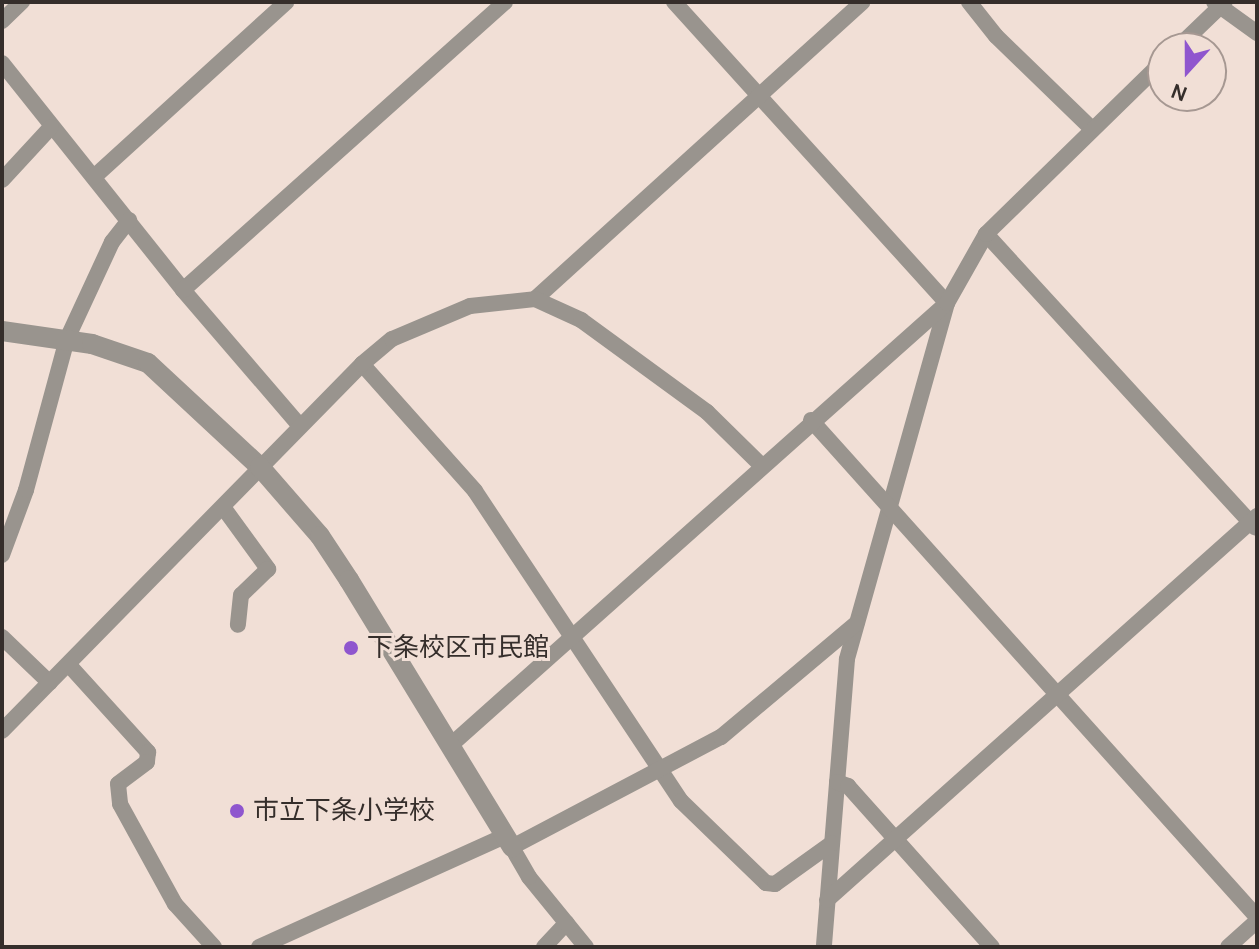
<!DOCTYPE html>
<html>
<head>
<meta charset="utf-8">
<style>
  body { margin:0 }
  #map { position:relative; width:1259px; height:949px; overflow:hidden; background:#f1dfd6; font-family:Karla,"Noto Sans JP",sans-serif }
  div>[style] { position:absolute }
  .minor>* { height:16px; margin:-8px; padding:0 8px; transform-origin:8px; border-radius:8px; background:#99948e }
  .tertiary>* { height:20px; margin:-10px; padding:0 10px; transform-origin:10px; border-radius:10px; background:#99948e }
  .dots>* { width:22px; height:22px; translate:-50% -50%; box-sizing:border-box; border:4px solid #f1dfd6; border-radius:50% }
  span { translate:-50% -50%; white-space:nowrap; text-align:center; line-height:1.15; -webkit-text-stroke:6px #f1dfd6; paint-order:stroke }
  .poi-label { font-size:26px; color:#352e2b }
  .left { translate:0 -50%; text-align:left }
  .frame { position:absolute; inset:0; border:4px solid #352e2b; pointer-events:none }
  .north { position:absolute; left:1147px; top:32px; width:80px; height:80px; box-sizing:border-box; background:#f1dfd6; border:2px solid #a69892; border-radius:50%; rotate:201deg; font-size:22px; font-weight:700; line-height:32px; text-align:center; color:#352e2b }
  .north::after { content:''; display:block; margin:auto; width:28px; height:36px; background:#8f56ce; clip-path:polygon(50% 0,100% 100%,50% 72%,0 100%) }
</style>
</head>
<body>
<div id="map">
  <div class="minor">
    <i style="left:674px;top:2px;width:406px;rotate:47.8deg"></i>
    <i style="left:947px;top:303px;width:370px;rotate:105.7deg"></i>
    <i style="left:847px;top:659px;width:289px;rotate:94.6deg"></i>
    <i style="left:969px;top:2px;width:43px;rotate:51.5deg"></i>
    <i style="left:996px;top:36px;width:134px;rotate:44.1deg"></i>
    <i style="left:1214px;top:2px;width:53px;rotate:35.8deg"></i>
    <i style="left:2px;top:21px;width:28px;rotate:-44deg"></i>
    <i style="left:1177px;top:48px;width:66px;rotate:-43.8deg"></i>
    <i style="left:2px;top:63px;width:290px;rotate:51.4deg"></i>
    <i style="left:183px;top:290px;width:179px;rotate:49.3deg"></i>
    <i style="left:94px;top:177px;width:260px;rotate:-42.3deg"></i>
    <i style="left:2px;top:180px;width:72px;rotate:-47.2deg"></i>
    <i style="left:986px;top:234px;width:398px;rotate:47.5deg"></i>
    <i style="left:183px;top:290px;width:432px;rotate:-41.8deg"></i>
    <i style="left:535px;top:299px;width:442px;rotate:-42.2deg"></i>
    <i style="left:362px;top:364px;width:170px;rotate:48.3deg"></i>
    <i style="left:475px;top:491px;width:372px;rotate:56.4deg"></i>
    <i style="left:681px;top:801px;width:118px;rotate:44deg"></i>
    <i style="left:766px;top:883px;width:9px;rotate:6deg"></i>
    <i style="left:775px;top:884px;width:70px;rotate:-35.7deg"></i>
    <i style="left:811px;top:420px;width:668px;rotate:48.1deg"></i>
    <i style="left:223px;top:507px;width:77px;rotate:54deg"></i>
    <i style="left:268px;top:569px;width:37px;rotate:136deg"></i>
    <i style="left:241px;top:595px;width:30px;rotate:96deg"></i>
    <i style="left:2px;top:555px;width:69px;rotate:-69.7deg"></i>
    <i style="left:26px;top:490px;width:156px;rotate:-74.8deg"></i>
    <i style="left:67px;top:339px;width:107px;rotate:-65.1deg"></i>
    <i style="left:112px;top:242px;width:28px;rotate:-52deg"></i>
    <i style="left:2px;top:637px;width:66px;rotate:43.8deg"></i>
    <i style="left:69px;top:665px;width:118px;rotate:47.8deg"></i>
    <i style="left:148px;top:752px;width:10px;rotate:96deg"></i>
    <i style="left:147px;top:762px;width:36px;rotate:143deg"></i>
    <i style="left:118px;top:784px;width:20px;rotate:84deg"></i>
    <i style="left:120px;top:804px;width:114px;rotate:61.2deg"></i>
    <i style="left:175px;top:904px;width:58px;rotate:47.8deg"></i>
    <i style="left:2px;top:731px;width:514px;rotate:-45.55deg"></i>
    <i style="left:362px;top:364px;width:39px;rotate:-40deg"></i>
    <i style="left:392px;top:339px;width:85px;rotate:-22.9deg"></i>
    <i style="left:470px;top:306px;width:65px;rotate:-6.1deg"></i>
    <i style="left:535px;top:299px;width:51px;rotate:24.5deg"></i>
    <i style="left:581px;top:320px;width:156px;rotate:36.1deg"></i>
    <i style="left:707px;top:412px;width:76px;rotate:44.5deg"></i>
    <i style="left:452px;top:744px;width:663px;rotate:-41.7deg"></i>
    <i style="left:947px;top:303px;width:79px;rotate:-60.5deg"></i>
    <i style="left:986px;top:234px;width:248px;rotate:-44.3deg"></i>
    <i style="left:837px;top:782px;width:12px;rotate:20deg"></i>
    <i style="left:848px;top:786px;width:216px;rotate:48.2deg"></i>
    <i style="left:827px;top:900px;width:577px;rotate:-41.77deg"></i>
    <i style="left:259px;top:947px;width:270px;rotate:-24.3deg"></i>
    <i style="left:544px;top:947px;width:33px;rotate:-47deg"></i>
    <i style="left:586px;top:947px;width:90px;rotate:-129.2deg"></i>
    <i style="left:529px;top:877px;width:34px;rotate:-120deg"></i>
    <i style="left:512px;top:847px;width:236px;rotate:-27.8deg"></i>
    <i style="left:721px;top:737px;width:177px;rotate:-40deg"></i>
    <i style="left:1228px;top:947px;width:39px;rotate:-42deg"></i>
  </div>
  <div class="tertiary">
    <i style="left:2px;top:331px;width:91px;rotate:8.2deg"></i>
    <i style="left:92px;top:344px;width:59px;rotate:18.7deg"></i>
    <i style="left:148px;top:363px;width:153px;rotate:42.9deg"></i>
    <i style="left:260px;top:467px;width:91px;rotate:49deg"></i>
    <i style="left:320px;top:536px;width:53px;rotate:56.6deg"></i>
    <i style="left:349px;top:580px;width:313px;rotate:58.6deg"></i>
  </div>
  <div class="dots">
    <i style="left:351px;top:648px;background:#8f56ce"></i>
    <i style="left:237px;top:811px;background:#8f56ce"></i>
  </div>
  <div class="poi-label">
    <span class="left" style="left:367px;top:648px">下条校区市民館</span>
    <span class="left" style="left:253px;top:811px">市立下条小学校</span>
  </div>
  <div class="frame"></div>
  <div class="north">N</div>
</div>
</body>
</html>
